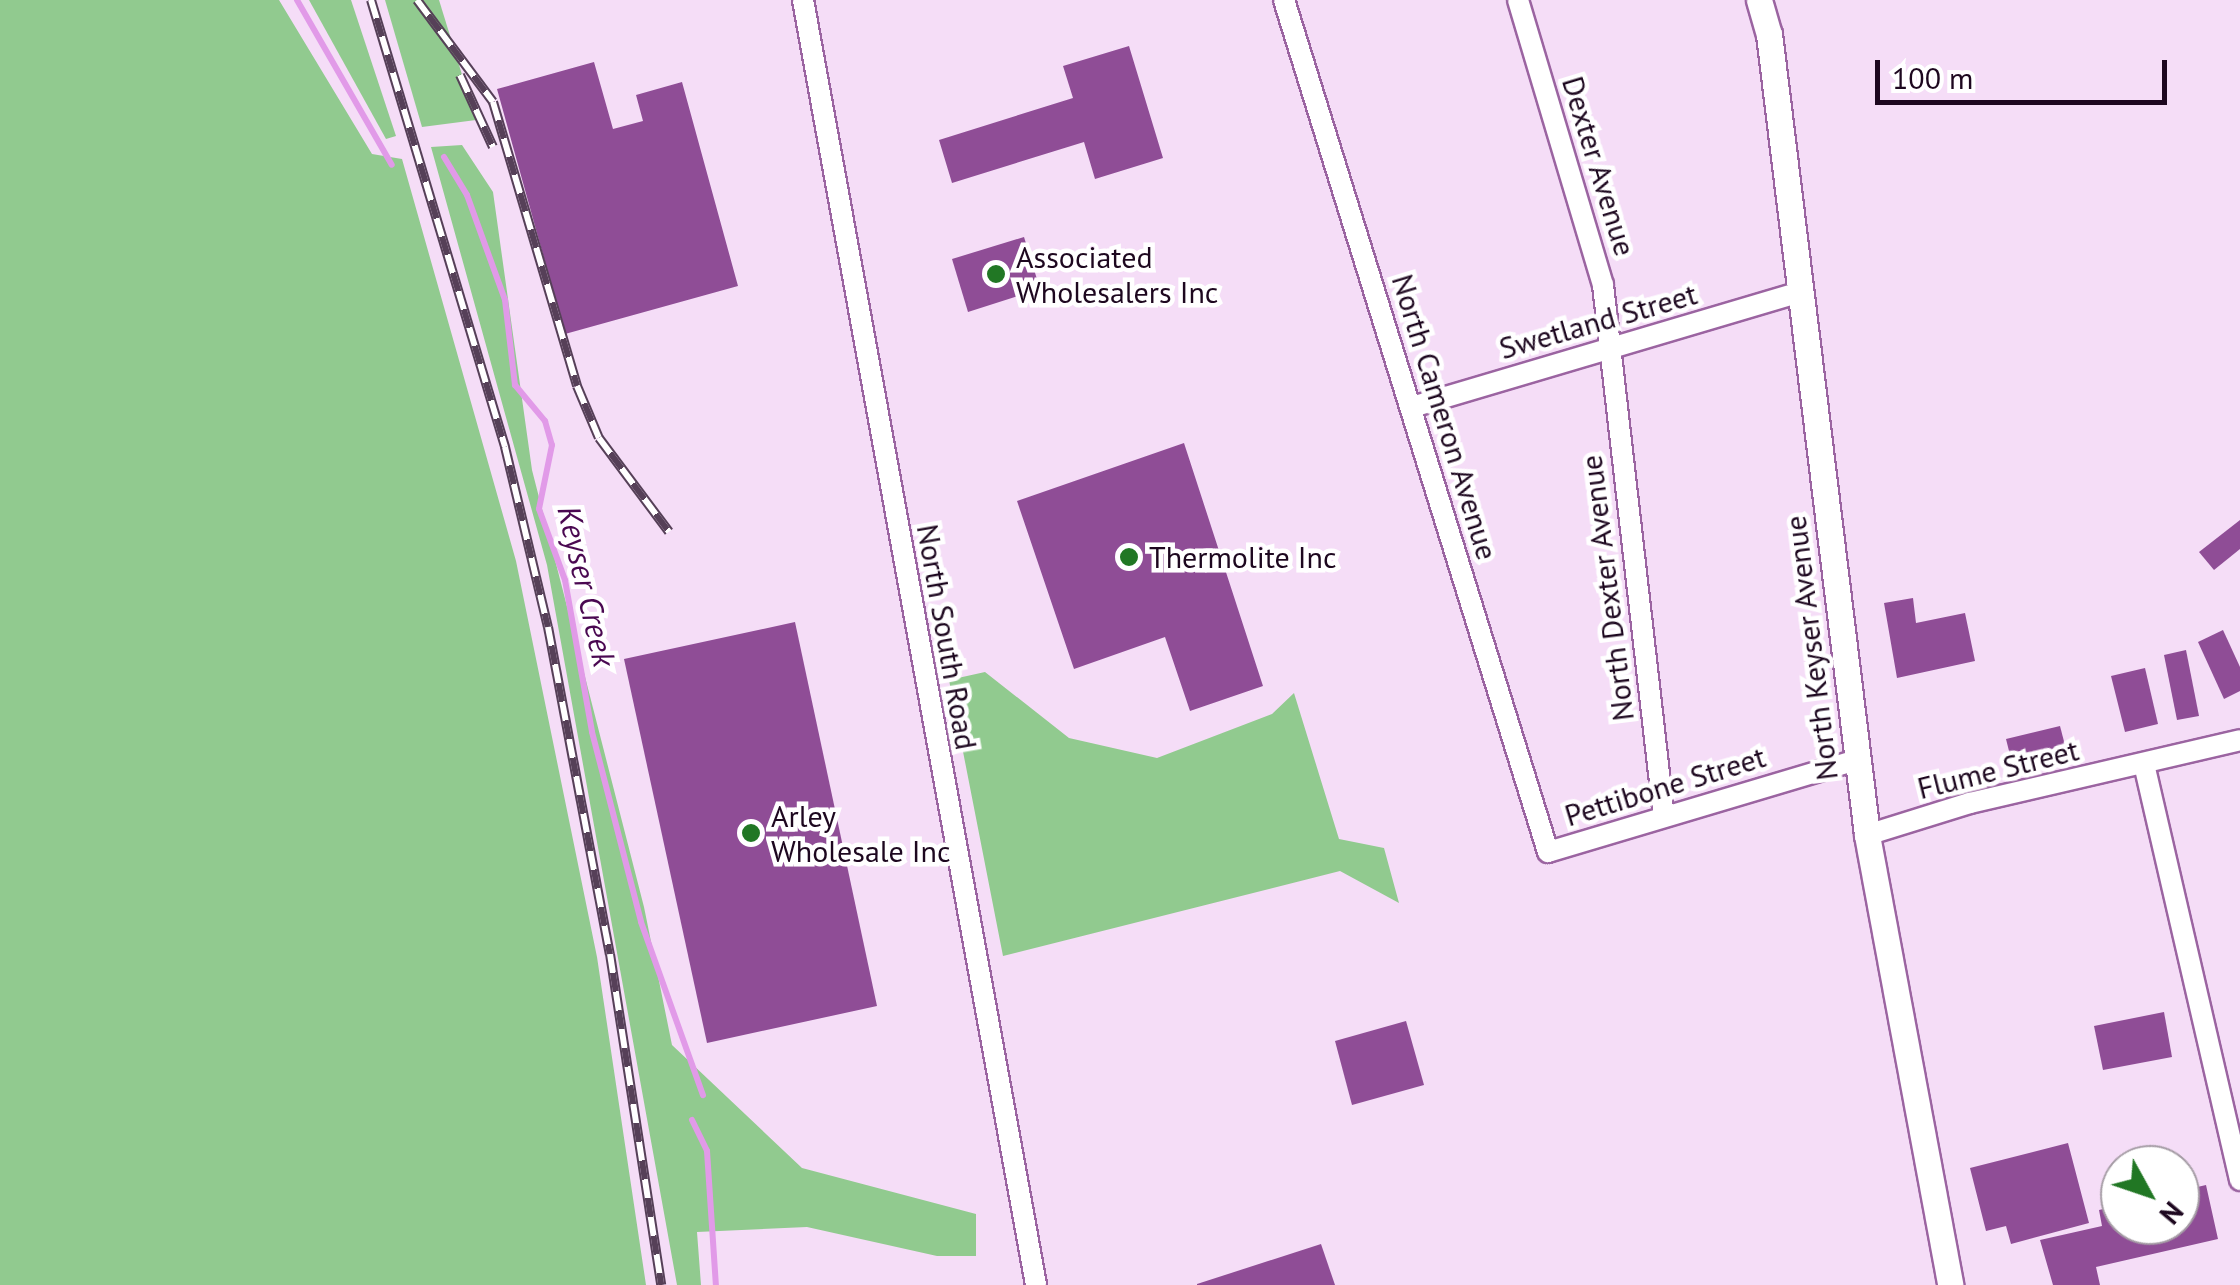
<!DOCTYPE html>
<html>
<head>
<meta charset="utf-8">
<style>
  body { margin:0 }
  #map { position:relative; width:2240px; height:1285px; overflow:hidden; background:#f5ddf7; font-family:"PT Sans",sans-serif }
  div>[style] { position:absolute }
  .green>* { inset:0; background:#91ca8f }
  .stream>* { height:6px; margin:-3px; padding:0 3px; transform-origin:3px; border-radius:3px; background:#e19ae8 }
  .building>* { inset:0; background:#8f4d96 }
  .roads { filter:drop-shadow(2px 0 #9b64a1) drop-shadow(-2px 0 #9b64a1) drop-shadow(0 2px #9b64a1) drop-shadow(0 -2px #9b64a1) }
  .minor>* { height:20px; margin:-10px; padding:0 10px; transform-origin:10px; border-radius:10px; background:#fff }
  .major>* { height:25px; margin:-12.5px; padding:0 12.5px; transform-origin:12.5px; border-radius:12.5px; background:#fff }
  .rail>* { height:10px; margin-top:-5px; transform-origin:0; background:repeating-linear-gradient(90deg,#fff 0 19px,#564058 0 38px); box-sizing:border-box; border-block:2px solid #564058 }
  .dots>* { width:28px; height:28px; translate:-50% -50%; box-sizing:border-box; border:5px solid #fff; border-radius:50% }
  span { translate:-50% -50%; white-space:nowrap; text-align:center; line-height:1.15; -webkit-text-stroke:9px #fff; paint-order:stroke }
  .street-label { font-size:30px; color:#1d071f }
  .poi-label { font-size:30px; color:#1d071f }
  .left { translate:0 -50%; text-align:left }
  .water-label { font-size:32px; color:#4a0851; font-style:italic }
  .north { position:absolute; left:2100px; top:1145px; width:100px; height:100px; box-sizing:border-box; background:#fff; border:2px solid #a59ca5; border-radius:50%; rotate:130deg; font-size:28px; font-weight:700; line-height:40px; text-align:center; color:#1d071f }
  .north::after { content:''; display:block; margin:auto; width:35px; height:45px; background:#217724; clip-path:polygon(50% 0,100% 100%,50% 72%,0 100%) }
  .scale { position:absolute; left:1875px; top:60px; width:292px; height:45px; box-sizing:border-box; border:5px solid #1d071f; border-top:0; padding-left:12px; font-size:30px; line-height:35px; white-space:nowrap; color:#1d071f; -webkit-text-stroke:8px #fff; paint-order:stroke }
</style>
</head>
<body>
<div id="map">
  <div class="green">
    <i style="clip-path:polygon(0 0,279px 0,372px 154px,402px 159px,516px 561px,597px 957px,646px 1285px,0 1285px)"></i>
    <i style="clip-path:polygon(309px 0,351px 0,396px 136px,386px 139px)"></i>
    <i style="clip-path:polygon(385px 0,439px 0,476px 120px,422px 127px)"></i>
    <i style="clip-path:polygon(462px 145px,493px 192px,532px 470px,644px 907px,672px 1045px,802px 1168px,976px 1214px,976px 1256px,937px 1256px,807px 1227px,697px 1232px,701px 1285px,677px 1285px,547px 565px,431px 147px)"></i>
    <i style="clip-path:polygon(985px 672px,1069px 738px,1157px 758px,1272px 714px,1294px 693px,1339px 839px,1384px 848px,1399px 903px,1340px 871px,1003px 956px,949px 680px)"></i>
  </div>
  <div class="stream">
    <i style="left:297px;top:0;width:190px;rotate:60.1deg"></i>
    <i style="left:444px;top:157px;width:44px;rotate:58.8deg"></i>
    <i style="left:467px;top:195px;width:112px;rotate:70.1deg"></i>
    <i style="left:505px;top:300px;width:86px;rotate:83.3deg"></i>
    <i style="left:515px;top:385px;width:47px;rotate:50.2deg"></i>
    <i style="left:545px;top:421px;width:25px;rotate:74deg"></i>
    <i style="left:552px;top:445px;width:65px;rotate:101.5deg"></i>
    <i style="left:539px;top:509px;width:76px;rotate:69.9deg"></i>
    <i style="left:565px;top:580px;width:154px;rotate:79.9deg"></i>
    <i style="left:592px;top:732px;width:196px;rotate:75.5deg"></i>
    <i style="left:641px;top:922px;width:184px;rotate:70.3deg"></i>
    <i style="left:692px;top:1120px;width:34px;rotate:64deg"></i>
    <i style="left:707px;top:1151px;width:134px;rotate:86.2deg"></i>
  </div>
  <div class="building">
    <i style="clip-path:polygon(1129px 46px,1163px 158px,1095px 179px,1084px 142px,952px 183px,939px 140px,1073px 98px,1063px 66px)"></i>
    <i style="clip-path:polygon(594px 62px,613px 129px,643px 121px,636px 95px,682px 82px,738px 286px,565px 334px,497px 89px)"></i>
    <i style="clip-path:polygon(1024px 237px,1040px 289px,968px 312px,952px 259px)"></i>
    <i style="clip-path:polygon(1184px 443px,1263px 686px,1190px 711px,1165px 637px,1074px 669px,1017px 501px)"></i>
    <i style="clip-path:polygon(2240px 520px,2240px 549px,2214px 570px,2199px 552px)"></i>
    <i style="clip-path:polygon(1913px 598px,1916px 623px,1965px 613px,1975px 661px,1897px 678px,1884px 603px)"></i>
    <i style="clip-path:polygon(795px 622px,877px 1006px,707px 1043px,624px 659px)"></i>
    <i style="clip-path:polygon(2223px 630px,2240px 667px,2240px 691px,2224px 699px,2198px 642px)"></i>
    <i style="clip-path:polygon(2186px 650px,2199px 716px,2177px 720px,2164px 655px)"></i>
    <i style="clip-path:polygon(2145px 668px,2158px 724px,2125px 732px,2111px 676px)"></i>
    <i style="clip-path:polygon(2060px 726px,2067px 753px,2013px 767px,2006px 739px)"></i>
    <i style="clip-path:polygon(2164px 1012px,2172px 1057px,2103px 1070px,2094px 1026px)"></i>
    <i style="clip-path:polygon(1406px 1021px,1424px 1085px,1352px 1105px,1335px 1041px)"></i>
    <i style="clip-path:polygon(2068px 1143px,2089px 1223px,2011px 1244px,2006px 1226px,1986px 1231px,1970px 1168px)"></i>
    <i style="clip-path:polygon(2206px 1185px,2218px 1239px,2096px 1267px,2100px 1285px,2053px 1285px,2040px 1240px,2102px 1226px,2099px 1210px,2120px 1205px,2120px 1225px,2180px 1225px,2180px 1191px)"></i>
    <i style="clip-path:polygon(1321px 1244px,1335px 1285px,1197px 1285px,1197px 1284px)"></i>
  </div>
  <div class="roads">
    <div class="minor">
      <i style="left:803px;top:0;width:1306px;rotate:79.72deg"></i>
      <i style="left:1284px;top:0;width:892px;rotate:72.78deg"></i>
      <i style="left:1548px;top:852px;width:322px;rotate:-16.6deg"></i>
      <i style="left:1518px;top:0;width:297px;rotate:73.4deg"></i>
      <i style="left:1603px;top:285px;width:535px;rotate:83.46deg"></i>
      <i style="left:1412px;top:407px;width:406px;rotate:-16.5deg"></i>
      <i style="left:2144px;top:764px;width:427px;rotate:77deg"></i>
      <i style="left:1867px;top:835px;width:108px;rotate:-17.3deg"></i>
      <i style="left:1970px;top:803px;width:277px;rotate:-13.1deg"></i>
    </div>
    <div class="major">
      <i style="left:1759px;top:0;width:35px;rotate:74deg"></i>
      <i style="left:1769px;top:34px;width:807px;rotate:83.02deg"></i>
      <i style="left:1867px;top:835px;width:458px;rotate:79.5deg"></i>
    </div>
  </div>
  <div class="rail">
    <i style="left:371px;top:0;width:467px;rotate:73.3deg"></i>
    <i style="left:505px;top:447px;width:185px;rotate:76.6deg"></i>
    <i style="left:548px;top:627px;width:333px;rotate:79.3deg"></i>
    <i style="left:610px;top:954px;width:335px;rotate:81.2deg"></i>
    <i style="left:417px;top:0;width:127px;rotate:53.3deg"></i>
    <i style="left:493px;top:102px;width:296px;rotate:73.5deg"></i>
    <i style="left:577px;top:386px;width:56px;rotate:67.1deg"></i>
    <i style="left:599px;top:438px;width:117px;rotate:53.3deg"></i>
    <i style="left:460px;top:75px;width:79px;rotate:65.4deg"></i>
  </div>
  <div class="dots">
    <i style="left:996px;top:274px;background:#217724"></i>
    <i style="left:1129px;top:557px;background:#217724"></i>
    <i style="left:751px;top:833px;background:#217724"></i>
  </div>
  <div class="street-label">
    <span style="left:1599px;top:166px;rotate:73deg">Dexter Avenue</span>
    <span style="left:1598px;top:321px;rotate:-16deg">Swetland Street</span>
    <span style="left:1445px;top:417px;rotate:73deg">North Cameron Avenue</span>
    <span style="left:1607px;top:588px;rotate:-97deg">North Dexter Avenue</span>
    <span style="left:947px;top:637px;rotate:80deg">North South Road</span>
    <span style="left:1811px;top:648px;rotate:-97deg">North Keyser Avenue</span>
    <span style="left:1998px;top:769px;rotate:-14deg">Flume Street</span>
    <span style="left:1665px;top:786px;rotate:-17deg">Pettibone Street</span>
  </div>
  <div class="poi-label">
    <span class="left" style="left:1016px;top:274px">Associated<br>Wholesalers Inc</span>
    <span class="left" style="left:1149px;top:557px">Thermolite Inc</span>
    <span class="left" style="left:771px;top:833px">Arley<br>Wholesale Inc</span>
  </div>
  <div class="water-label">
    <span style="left:587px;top:586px;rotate:77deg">Keyser Creek</span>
  </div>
  <div class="north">N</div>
  <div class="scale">100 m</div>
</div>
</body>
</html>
